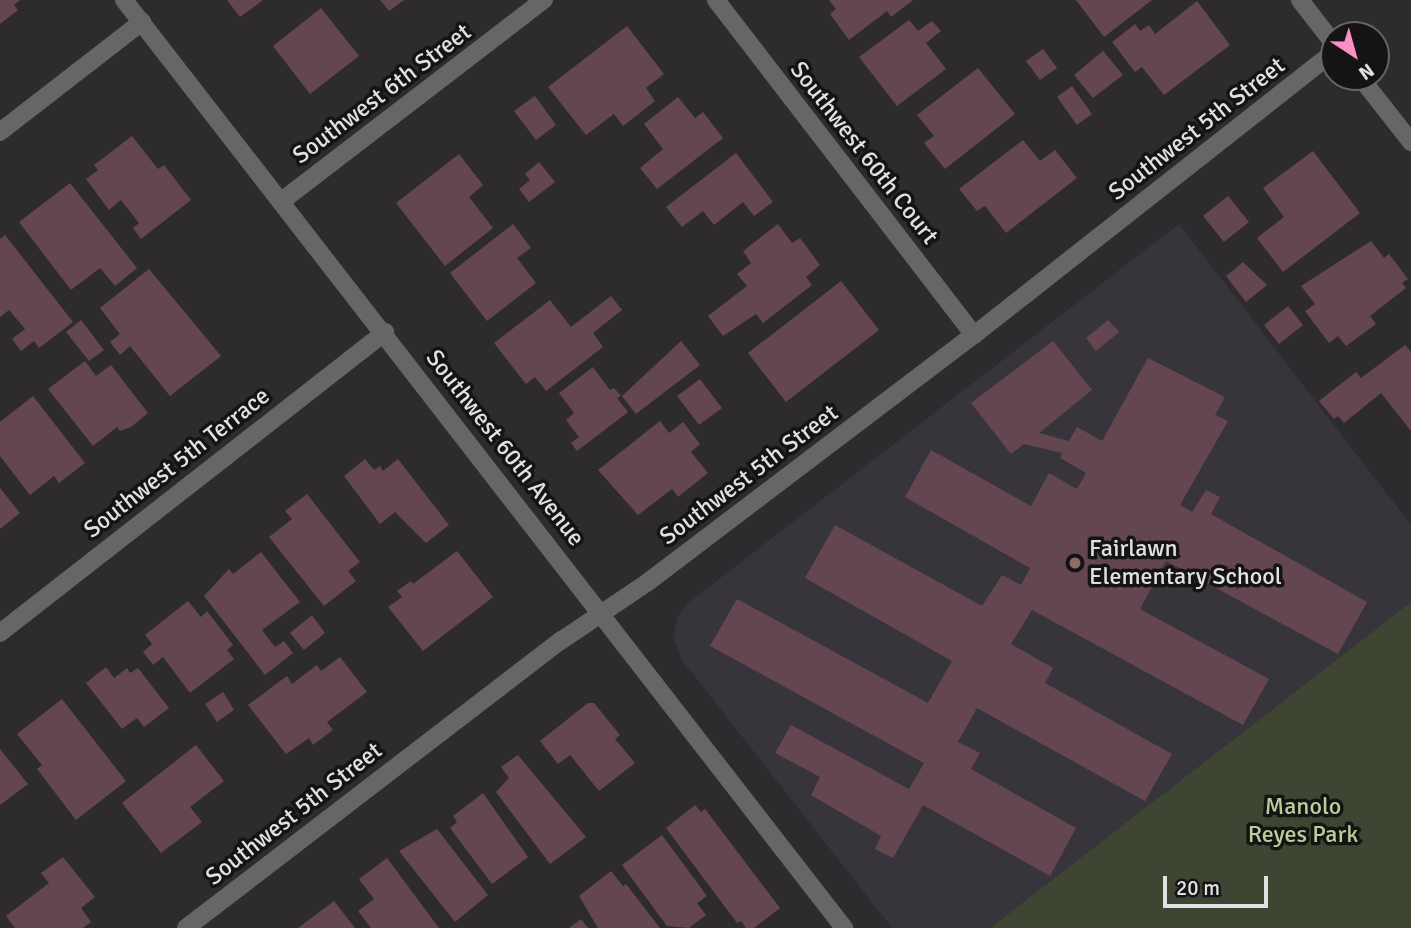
<!DOCTYPE html>
<html>
<head>
<meta charset="utf-8">
<style>
  body { margin:0 }
  #map { position:relative; width:1411px; height:928px; overflow:hidden; background:#2d2b2e; font-family:Signika,sans-serif }
  div>[style] { position:absolute }
  .built>* { inset:0; background:#38343b }
  .green>* { inset:0; background:#3f4533 }
  .building>* { inset:0; background:#644651 }
  .street>* { height:18px; margin:-9px; padding:0 9px; transform-origin:9px; border-radius:9px; background:#676568 }
  .dots>* { width:19px; height:19px; translate:-50% -50%; box-sizing:border-box; border:4px solid #151415; border-radius:50% }
  span { translate:-50% -50%; white-space:nowrap; text-align:center; line-height:1.15; -webkit-text-stroke:7px #151415; paint-order:stroke }
  .street-label { font-size:24px; color:#e1e0e2 }
  .poi-label { font-size:24px; color:#e1e0e2 }
  .left { translate:0 -50%; text-align:left }
  .park-label { font-size:24px; color:#bccd98 }
  .north { position:absolute; left:1320px; top:21px; width:70px; height:70px; box-sizing:border-box; background:#151415; border:2px solid #676667; border-radius:50%; rotate:144deg; font-size:19px; font-weight:700; line-height:28px; text-align:center; color:#e1e0e2 }
  .north::after { content:''; display:block; margin:auto; width:24px; height:32px; background:#fb8fc6; clip-path:polygon(50% 0,100% 100%,50% 72%,0 100%) }
  .scale { position:absolute; left:1163px; top:876px; width:105px; height:32px; box-sizing:border-box; border:4px solid #e1e0e2; border-top:0; padding-left:9px; font-size:21px; line-height:24px; white-space:nowrap; color:#e1e0e2; -webkit-text-stroke:5px #151415; paint-order:stroke }
</style>
</head>
<body>
<div id="map">
  <div class="built">
    <i style="clip-path:polygon(1179px 224px,1411px 525px,1411px 602px,990px 928px,892px 928px,682px 660px,673px 635px,678px 616px,688px 603px)"></i>
  </div>
  <div class="green">
    <i style="clip-path:polygon(1411px 602px,1411px 928px,990px 928px)"></i>
  </div>
  <div class="building">
    <i style="clip-path:polygon(0 0,20px 0,14px 5px,18px 10px,0 24px)"></i>
    <i style="clip-path:polygon(227px 0,263px 0,240px 17px)"></i>
    <i style="clip-path:polygon(380px 0,404px 0,389px 11px)"></i>
    <i style="clip-path:polygon(829px 0,913px 0,891px 17px,887px 11px,849px 40px,830px 14px,836px 9px)"></i>
    <i style="clip-path:polygon(1076px 0,1152px 0,1104px 37px)"></i>
    <i style="clip-path:polygon(1197px 1px,1230px 45px,1164px 95px,1142px 67px,1135px 72px,1112px 42px,1135px 24px,1140px 31px,1149px 25px,1155px 34px)"></i>
    <i style="clip-path:polygon(321px 8px,359px 56px,310px 94px,273px 46px)"></i>
    <i style="clip-path:polygon(909px 20px,918px 31px,932px 21px,941px 31px,926px 43px,946px 69px,897px 106px,859px 57px)"></i>
    <i style="clip-path:polygon(627px 26px,664px 74px,646px 88px,655px 101px,623px 126px,614px 114px,586px 135px,548px 87px)"></i>
    <i style="clip-path:polygon(1043px 49px,1057px 68px,1040px 80px,1026px 61px)"></i>
    <i style="clip-path:polygon(1103px 51px,1123px 75px,1093px 98px,1074px 75px)"></i>
    <i style="clip-path:polygon(978px 68px,1015px 114px,945px 169px,924px 143px,934px 136px,917px 115px)"></i>
    <i style="clip-path:polygon(1072px 86px,1092px 114px,1077px 125px,1057px 97px)"></i>
    <i style="clip-path:polygon(535px 96px,556px 125px,536px 140px,514px 111px)"></i>
    <i style="clip-path:polygon(678px 97px,695px 118px,703px 112px,723px 138px,657px 189px,640px 168px,663px 149px,644px 124px)"></i>
    <i style="clip-path:polygon(132px 136px,158px 169px,164px 165px,191px 200px,141px 239px,133px 228px,139px 223px,121px 200px,109px 210px,86px 179px,98px 170px,94px 165px)"></i>
    <i style="clip-path:polygon(1023px 140px,1040px 161px,1055px 150px,1077px 178px,1006px 233px,985px 206px,977px 211px,959px 189px)"></i>
    <i style="clip-path:polygon(1313px 151px,1360px 213px,1283px 272px,1257px 238px,1284px 217px,1263px 188px)"></i>
    <i style="clip-path:polygon(736px 153px,773px 202px,754px 216px,743px 202px,714px 225px,703px 211px,682px 227px,666px 207px)"></i>
    <i style="clip-path:polygon(459px 154px,483px 185px,469px 197px,493px 228px,445px 266px,396px 203px)"></i>
    <i style="clip-path:polygon(539px 162px,555px 182px,529px 202px,519px 189px,530px 180px,525px 174px)"></i>
    <i style="clip-path:polygon(70px 183px,137px 268px,115px 286px,100px 268px,71px 290px,19px 222px)"></i>
    <i style="clip-path:polygon(1228px 196px,1249px 222px,1224px 242px,1203px 216px)"></i>
    <i style="clip-path:polygon(513px 224px,531px 248px,517px 258px,536px 283px,487px 321px,450px 273px)"></i>
    <i style="clip-path:polygon(778px 224px,792px 243px,800px 238px,820px 265px,806px 277px,812px 285px,763px 323px,756px 314px,723px 336px,708px 316px,747px 286px,737px 274px,751px 263px,743px 251px)"></i>
    <i style="clip-path:polygon(5px 235px,73px 322px,39px 348px,34px 341px,21px 351px,12px 339px,25px 329px,9px 310px,0 317px,0 239px)"></i>
    <i style="clip-path:polygon(1371px 241px,1384px 258px,1389px 254px,1408px 279px,1402px 283px,1406px 288px,1370px 316px,1376px 324px,1346px 346px,1338px 336px,1329px 343px,1305px 311px,1315px 304px,1301px 286px)"></i>
    <i style="clip-path:polygon(1243px 262px,1267px 285px,1246px 302px,1226px 276px)"></i>
    <i style="clip-path:polygon(149px 269px,221px 356px,170px 396px,130px 346px,120px 355px,110px 342px,120px 334px,100px 308px)"></i>
    <i style="clip-path:polygon(841px 281px,879px 330px,786px 402px,748px 353px)"></i>
    <i style="clip-path:polygon(611px 296px,622px 310px,593px 333px,603px 347px,546px 391px,535px 377px,526px 384px,494px 343px,550px 300px,571px 327px)"></i>
    <i style="clip-path:polygon(1288px 306px,1303px 325px,1279px 344px,1264px 325px)"></i>
    <i style="clip-path:polygon(81px 320px,104px 350px,89px 361px,66px 332px)"></i>
    <i style="clip-path:polygon(1108px 320px,1119px 332px,1096px 351px,1086px 338px)"></i>
    <i style="clip-path:polygon(681px 341px,700px 365px,636px 414px,622px 396px)"></i>
    <i style="clip-path:polygon(1053px 341px,1092px 390px,1039px 433px,1069px 441px,1077px 427px,1102px 441px,1148px 358px,1225px 397px,1215px 415px,1228px 421px,1180px 505px,1192px 512px,1206px 490px,1220px 497px,1211px 514px,1367px 602px,1338px 654px,1166px 561px,1140px 609px,1269px 679px,1243px 725px,1032px 610px,1011px 644px,1053px 668px,1045px 683px,1172px 754px,1145px 801px,977px 708px,958px 742px,980px 753px,971px 769px,1076px 828px,1050px 876px,923px 805px,893px 858px,875px 849px,881px 836px,811px 795px,820px 777px,775px 753px,791px 725px,909px 789px,924px 763px,710px 646px,737px 599px,928px 703px,952px 661px,805px 578px,835px 525px,982px 606px,1002px 575px,1021px 585px,1030px 568px,905px 497px,931px 450px,1031px 506px,1049px 473px,1077px 489px,1086px 473px,1060px 458px,1062px 453px,1024px 444px,1011px 454px,971px 403px)"></i>
    <i style="clip-path:polygon(1405px 345px,1411px 352px,1411px 431px,1381px 393px,1344px 423px,1338px 416px,1334px 419px,1319px 401px,1356px 372px,1361px 378px)"></i>
    <i style="clip-path:polygon(85px 361px,96px 376px,111px 365px,148px 413px,131px 427px,120px 431px,117px 427px,93px 446px,48px 389px)"></i>
    <i style="clip-path:polygon(593px 367px,610px 390px,614px 388px,621px 396px,617px 398px,628px 412px,577px 451px,571px 443px,579px 437px,566px 420px,574px 413px,559px 393px)"></i>
    <i style="clip-path:polygon(700px 379px,722px 408px,699px 425px,677px 396px)"></i>
    <i style="clip-path:polygon(33px 396px,85px 463px,59px 483px,54px 476px,30px 495px,0 456px,0 422px)"></i>
    <i style="clip-path:polygon(660px 421px,669px 433px,683px 422px,700px 444px,691px 452px,708px 473px,678px 497px,672px 489px,638px 515px,598px 470px)"></i>
    <i style="clip-path:polygon(365px 459px,374px 470px,380px 466px,383px 471px,398px 459px,449px 525px,426px 543px,395px 512px,380px 524px,344px 476px)"></i>
    <i style="clip-path:polygon(0 488px,20px 513px,0 529px)"></i>
    <i style="clip-path:polygon(307px 494px,360px 562px,348px 571px,356px 581px,324px 606px,269px 537px,292px 519px,285px 511px)"></i>
    <i style="clip-path:polygon(457px 551px,493px 597px,423px 651px,388px 607px,402px 597px,397px 591px,411px 581px,413px 584px)"></i>
    <i style="clip-path:polygon(261px 552px,300px 602px,262px 630px,275px 647px,284px 641px,293px 653px,265px 675px,204px 596px,229px 569px,233px 574px)"></i>
    <i style="clip-path:polygon(188px 601px,201px 617px,207px 611px,233px 645px,227px 650px,234px 659px,190px 693px,163px 657px,153px 665px,143px 652px,152px 644px,145px 635px)"></i>
    <i style="clip-path:polygon(312px 615px,325px 633px,304px 650px,290px 633px)"></i>
    <i style="clip-path:polygon(340px 657px,367px 692px,327px 722px,333px 730px,313px 745px,309px 738px,286px 754px,248px 705px,287px 676px,292px 684px,317px 665px,321px 671px)"></i>
    <i style="clip-path:polygon(106px 667px,114px 678px,127px 668px,130px 673px,138px 668px,169px 708px,144px 727px,137px 718px,122px 729px,86px 683px)"></i>
    <i style="clip-path:polygon(223px 692px,234px 710px,217px 722px,205px 704px)"></i>
    <i style="clip-path:polygon(62px 699px,126px 781px,76px 820px,37px 769px,42px 765px,17px 734px)"></i>
    <i style="clip-path:polygon(588px 703px,594px 703px,620px 735px,615px 739px,635px 763px,599px 791px,570px 755px,558px 764px,540px 741px)"></i>
    <i style="clip-path:polygon(196px 745px,224px 781px,190px 807px,202px 822px,161px 853px,122px 803px)"></i>
    <i style="clip-path:polygon(0 749px,28px 784px,0 805px)"></i>
    <i style="clip-path:polygon(518px 755px,586px 837px,550px 864px,496px 792px,509px 778px,501px 767px)"></i>
    <i style="clip-path:polygon(483px 793px,528px 857px,492px 884px,450px 828px,457px 822px,453px 816px)"></i>
    <i style="clip-path:polygon(695px 805px,701px 812px,705px 809px,780px 908px,754px 928px,746px 928px,741px 921px,737px 923px,666px 828px)"></i>
    <i style="clip-path:polygon(437px 829px,488px 895px,455px 922px,399px 851px)"></i>
    <i style="clip-path:polygon(662px 835px,707px 896px,697px 903px,706px 915px,689px 928px,667px 926px,622px 865px)"></i>
    <i style="clip-path:polygon(63px 857px,95px 897px,81px 908px,91px 922px,83px 928px,15px 928px,6px 916px,49px 883px,41px 873px)"></i>
    <i style="clip-path:polygon(387px 858px,439px 928px,371px 928px,358px 911px,374px 899px,359px 879px)"></i>
    <i style="clip-path:polygon(611px 871px,623px 886px,626px 884px,660px 928px,598px 928px,579px 896px)"></i>
    <i style="clip-path:polygon(334px 901px,355px 928px,298px 928px)"></i>
    <i style="clip-path:polygon(581px 919px,588px 928px,569px 928px)"></i>
  </div>
  <div class="street">
    <i style="left:124px;top:0;width:1175px;rotate:52.19deg"></i>
    <i style="left:716px;top:0;width:423px;rotate:52.4deg"></i>
    <i style="left:1300px;top:0;width:56px;rotate:52.3deg"></i>
    <i style="left:1360px;top:77px;width:83px;rotate:51.9deg"></i>
    <i style="left:0;top:132px;width:180px;rotate:-37.8deg"></i>
    <i style="left:283px;top:200px;width:329px;rotate:-37.5deg"></i>
    <i style="left:0;top:633px;width:489px;rotate:-38deg"></i>
    <i style="left:186px;top:928px;width:474px;rotate:-37.5deg"></i>
    <i style="left:562px;top:640px;width:104px;rotate:-34deg"></i>
    <i style="left:648px;top:582px;width:409px;rotate:-37.2deg"></i>
    <i style="left:974px;top:335px;width:458px;rotate:-38.2deg"></i>
  </div>
  <div class="dots">
    <i style="left:1075px;top:563px;background:#8d6e63"></i>
  </div>
  <div class="street-label">
    <span style="left:382px;top:94px;rotate:-37deg">Southwest 6th Street</span>
    <span style="left:1197px;top:129px;rotate:-38deg">Southwest 5th Street</span>
    <span style="left:864px;top:153px;rotate:52deg">Southwest 60th Court</span>
    <span style="left:505px;top:448px;rotate:52deg">Southwest 60th Avenue</span>
    <span style="left:177px;top:463px;rotate:-38deg">Southwest 5th Terrace</span>
    <span style="left:749px;top:475px;rotate:-37deg">Southwest 5th Street</span>
    <span style="left:294px;top:814px;rotate:-38deg">Southwest 5th Street</span>
  </div>
  <div class="poi-label">
    <span class="left" style="left:1089px;top:563px">Fairlawn<br>Elementary School</span>
  </div>
  <div class="park-label">
    <span style="left:1303px;top:821px">Manolo<br>Reyes Park</span>
  </div>
  <div class="north">N</div>
  <div class="scale">20 m</div>
</div>
</body>
</html>
